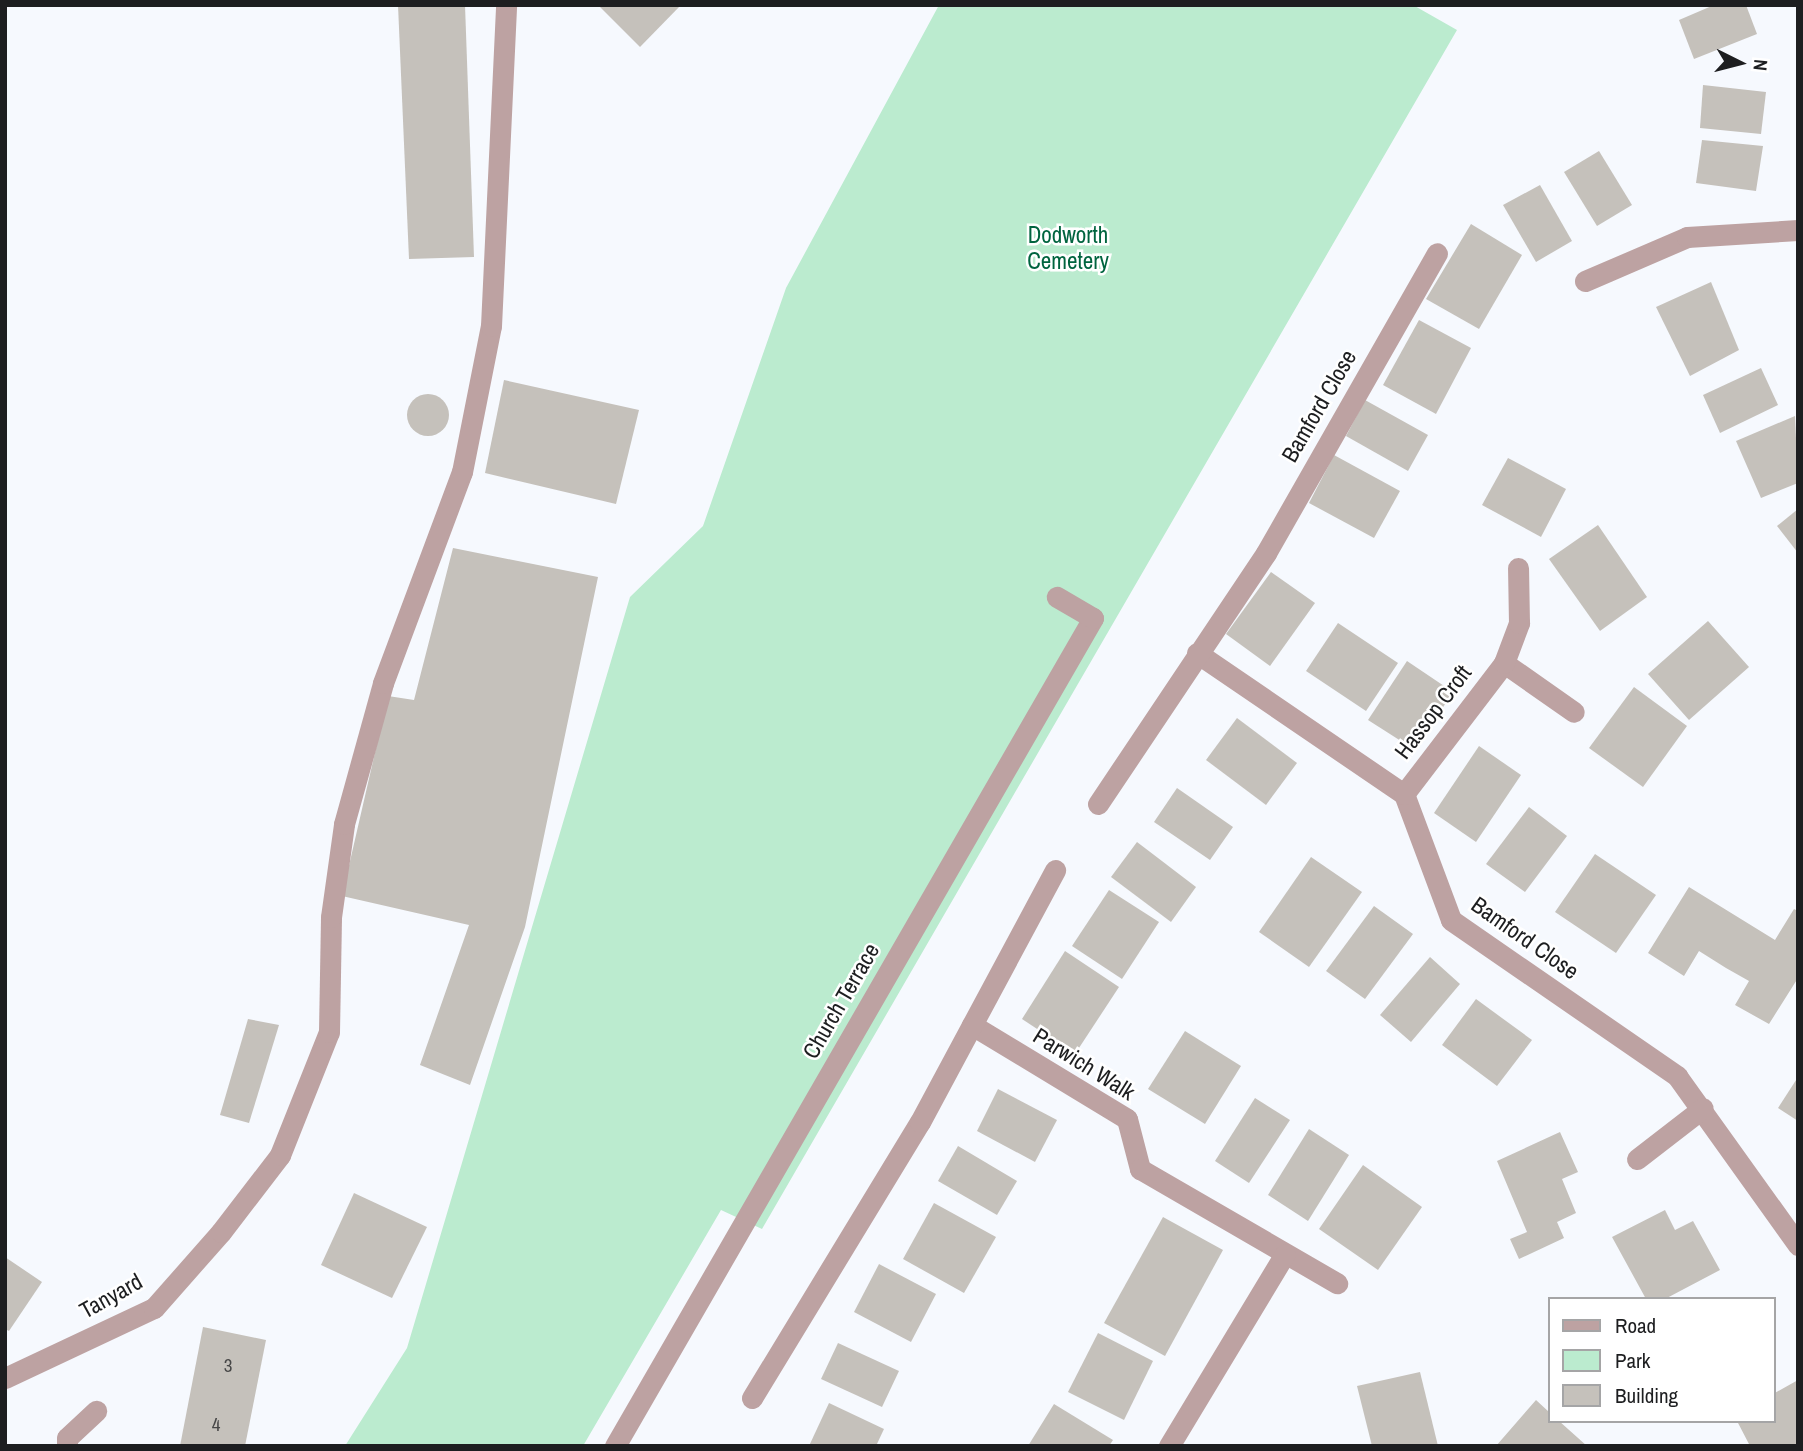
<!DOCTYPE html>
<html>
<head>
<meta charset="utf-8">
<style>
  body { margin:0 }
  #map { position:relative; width:1803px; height:1451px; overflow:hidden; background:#f6f9fe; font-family:"Archivo Narrow",sans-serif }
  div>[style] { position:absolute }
  .green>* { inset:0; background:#bbebcf }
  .building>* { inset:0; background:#c5c1bb }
  .round { border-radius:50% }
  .minor>* { height:21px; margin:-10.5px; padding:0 10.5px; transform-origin:10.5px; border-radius:10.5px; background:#bda2a2 }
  span { translate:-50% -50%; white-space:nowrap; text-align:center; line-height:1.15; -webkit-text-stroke:5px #fff; paint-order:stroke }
  .number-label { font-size:19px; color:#474747 }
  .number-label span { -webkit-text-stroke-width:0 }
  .park-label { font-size:23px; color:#00643f }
  .street-label { font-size:23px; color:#1d1e20 }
  .frame { position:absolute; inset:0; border:7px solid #1d1e20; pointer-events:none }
  .legend { position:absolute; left:1548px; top:1297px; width:228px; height:126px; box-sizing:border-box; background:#fff; border:2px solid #a5a5a6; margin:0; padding:9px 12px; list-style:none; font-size:21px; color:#1d1e20 }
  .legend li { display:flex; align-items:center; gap:14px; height:35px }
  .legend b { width:35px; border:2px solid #a5a5a6 }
  .north { position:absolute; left:1705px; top:28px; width:70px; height:70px; -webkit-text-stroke:5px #fff; paint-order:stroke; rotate:96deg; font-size:19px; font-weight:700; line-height:28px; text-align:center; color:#1d1e20 }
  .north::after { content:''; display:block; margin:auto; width:24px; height:32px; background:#1d1e20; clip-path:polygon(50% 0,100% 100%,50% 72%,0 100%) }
</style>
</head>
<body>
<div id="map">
  <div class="green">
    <i style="clip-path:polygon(939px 5px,1413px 5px,1457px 30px,762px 1229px,721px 1210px,583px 1446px,345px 1446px,407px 1348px,630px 597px,703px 526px,786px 288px)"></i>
  </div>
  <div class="building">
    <i style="clip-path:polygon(398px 5px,465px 5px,474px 257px,409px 259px)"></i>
    <i style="clip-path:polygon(598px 5px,681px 5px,640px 47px)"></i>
    <i style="clip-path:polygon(1714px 5px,1746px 5px,1757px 34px,1694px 59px,1679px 20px)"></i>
    <i style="clip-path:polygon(1703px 85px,1766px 92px,1761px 134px,1700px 128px)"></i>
    <i style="clip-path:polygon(1702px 140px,1763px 146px,1756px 191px,1696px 183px)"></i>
    <i style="clip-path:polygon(1599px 151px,1632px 205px,1597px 226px,1564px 172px)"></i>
    <i style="clip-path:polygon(1540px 185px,1572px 241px,1536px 262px,1503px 205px)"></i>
    <i style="clip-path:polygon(1471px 224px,1522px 255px,1479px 329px,1426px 299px)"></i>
    <i style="clip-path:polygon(1711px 282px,1739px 350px,1690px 376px,1656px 307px)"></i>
    <i style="clip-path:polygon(1419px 320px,1471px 348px,1436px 414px,1383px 385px)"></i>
    <i style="clip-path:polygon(1761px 368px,1778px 405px,1720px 433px,1703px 395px)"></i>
    <i style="clip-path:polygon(504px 380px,639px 410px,616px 504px,485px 473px)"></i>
    <i class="round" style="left:407px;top:394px;width:42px;height:42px"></i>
    <i style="clip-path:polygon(1365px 400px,1428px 435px,1408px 471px,1346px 436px)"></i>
    <i style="clip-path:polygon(1795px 416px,1798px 483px,1761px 498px,1736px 441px)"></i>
    <i style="clip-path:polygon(1334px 455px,1400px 491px,1374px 538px,1309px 503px)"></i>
    <i style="clip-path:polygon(1508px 458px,1566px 489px,1541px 537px,1482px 505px)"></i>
    <i style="clip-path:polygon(1798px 509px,1798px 553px,1777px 526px)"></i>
    <i style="clip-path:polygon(1598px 525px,1647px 597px,1600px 631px,1549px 559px)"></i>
    <i style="clip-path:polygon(453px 548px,598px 577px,525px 927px,470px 1085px,420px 1065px,469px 925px,342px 896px,388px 696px,414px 700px)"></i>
    <i style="clip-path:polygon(1271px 572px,1315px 603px,1270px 666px,1226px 634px)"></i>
    <i style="clip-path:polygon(1708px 621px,1749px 667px,1689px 720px,1648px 674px)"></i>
    <i style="clip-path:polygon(1338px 623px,1398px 663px,1366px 711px,1306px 671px)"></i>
    <i style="clip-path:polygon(1407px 661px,1453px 692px,1415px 750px,1368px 720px)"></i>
    <i style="clip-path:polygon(1634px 687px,1687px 726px,1643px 787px,1589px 748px)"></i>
    <i style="clip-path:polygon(1237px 718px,1297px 763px,1266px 805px,1206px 760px)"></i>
    <i style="clip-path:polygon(1479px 746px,1521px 775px,1476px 842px,1434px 813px)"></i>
    <i style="clip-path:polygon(1177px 788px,1233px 827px,1210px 860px,1154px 822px)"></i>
    <i style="clip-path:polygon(1529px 807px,1567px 836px,1525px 892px,1486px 864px)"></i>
    <i style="clip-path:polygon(1137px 842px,1196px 887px,1171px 922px,1111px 877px)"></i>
    <i style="clip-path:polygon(1595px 854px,1656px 895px,1616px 953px,1555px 912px)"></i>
    <i style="clip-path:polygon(1311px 857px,1362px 892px,1309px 967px,1259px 932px)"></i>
    <i style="clip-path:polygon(1689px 887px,1775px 940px,1794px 909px,1798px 911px,1798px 978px,1769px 1024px,1735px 1005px,1749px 981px,1726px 968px,1699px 951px,1684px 976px,1648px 953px)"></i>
    <i style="clip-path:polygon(1109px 890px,1159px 922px,1122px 979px,1072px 946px)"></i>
    <i style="clip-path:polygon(1374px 906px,1413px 934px,1365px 999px,1326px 971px)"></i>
    <i style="clip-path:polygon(1065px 951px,1119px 987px,1075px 1054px,1022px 1019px)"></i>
    <i style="clip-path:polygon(1430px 957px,1460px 984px,1411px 1042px,1380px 1015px)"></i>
    <i style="clip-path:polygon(1476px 999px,1532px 1040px,1497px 1086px,1442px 1045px)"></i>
    <i style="clip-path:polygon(248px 1019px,279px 1025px,249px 1123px,220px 1115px)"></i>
    <i style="clip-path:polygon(1185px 1031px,1241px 1066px,1205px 1124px,1148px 1089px)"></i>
    <i style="clip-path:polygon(1798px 1077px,1798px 1121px,1778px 1108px)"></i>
    <i style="clip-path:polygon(998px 1089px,1057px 1120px,1035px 1162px,977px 1131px)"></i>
    <i style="clip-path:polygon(1255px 1098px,1290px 1120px,1249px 1183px,1215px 1161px)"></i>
    <i style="clip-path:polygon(1309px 1129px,1349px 1155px,1308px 1221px,1268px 1195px)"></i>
    <i style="clip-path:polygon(1560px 1132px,1578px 1172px,1562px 1179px,1576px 1213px,1557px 1222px,1564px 1238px,1519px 1259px,1510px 1239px,1527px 1232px,1497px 1161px)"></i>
    <i style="clip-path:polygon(958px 1146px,1017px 1181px,997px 1215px,938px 1181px)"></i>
    <i style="clip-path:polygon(1363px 1165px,1422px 1207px,1378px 1270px,1319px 1229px)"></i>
    <i style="clip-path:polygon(354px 1193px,427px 1227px,392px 1298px,321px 1265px)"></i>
    <i style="clip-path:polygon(934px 1203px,996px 1237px,964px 1293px,903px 1259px)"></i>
    <i style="clip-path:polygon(1665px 1210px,1675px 1230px,1693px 1221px,1720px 1270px,1665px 1299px,1646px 1299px,1612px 1237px)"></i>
    <i style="clip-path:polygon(1163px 1217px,1223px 1250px,1165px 1356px,1104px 1323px)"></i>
    <i style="clip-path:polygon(5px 1257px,42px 1282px,9px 1331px,5px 1329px)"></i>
    <i style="clip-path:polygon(879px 1264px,936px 1294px,911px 1342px,854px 1312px)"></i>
    <i style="clip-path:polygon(203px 1327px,266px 1340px,245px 1446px,180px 1446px)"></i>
    <i style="clip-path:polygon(1098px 1333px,1153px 1361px,1124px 1420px,1068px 1392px)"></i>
    <i style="clip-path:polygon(838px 1343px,899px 1371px,882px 1407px,821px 1379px)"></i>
    <i style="clip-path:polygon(1420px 1372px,1438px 1446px,1372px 1446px,1357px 1386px)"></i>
    <i style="clip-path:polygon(1798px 1380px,1798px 1446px,1750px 1446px,1737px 1421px,1773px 1421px,1773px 1394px)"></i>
    <i style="clip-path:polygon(1536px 1400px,1549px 1412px,1549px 1421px,1559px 1421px,1587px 1446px,1496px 1446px)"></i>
    <i style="clip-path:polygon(829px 1403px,884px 1429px,876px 1446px,809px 1446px)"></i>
    <i style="clip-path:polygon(1054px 1404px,1113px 1440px,1109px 1446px,1028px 1446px)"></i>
  </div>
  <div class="minor">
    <i style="left:1585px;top:281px;width:111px;rotate:-23.3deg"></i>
    <i style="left:1687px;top:237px;width:111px;rotate:-3.6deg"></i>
    <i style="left:1197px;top:653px;width:250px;rotate:34.3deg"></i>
    <i style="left:1404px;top:794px;width:134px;rotate:69.5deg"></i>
    <i style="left:1451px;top:920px;width:275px;rotate:34.6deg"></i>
    <i style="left:1677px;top:1076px;width:208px;rotate:54.4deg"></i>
    <i style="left:1504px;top:663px;width:85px;rotate:35deg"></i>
    <i style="left:1404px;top:794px;width:165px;rotate:-52.6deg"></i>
    <i style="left:1504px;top:663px;width:43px;rotate:-69.4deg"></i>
    <i style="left:1519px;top:623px;width:55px;rotate:-91deg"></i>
    <i style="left:1098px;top:804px;width:302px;rotate:-56.2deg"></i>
    <i style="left:1266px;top:553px;width:345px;rotate:-60.3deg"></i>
    <i style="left:972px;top:1025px;width:181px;rotate:31.2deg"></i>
    <i style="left:1127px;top:1119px;width:52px;rotate:75.4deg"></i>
    <i style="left:1140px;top:1169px;width:228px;rotate:30.1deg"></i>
    <i style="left:1637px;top:1159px;width:83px;rotate:-37.7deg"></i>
    <i style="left:5px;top:1378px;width:165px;rotate:-25.2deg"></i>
    <i style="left:154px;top:1308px;width:101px;rotate:-48.6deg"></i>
    <i style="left:221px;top:1232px;width:97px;rotate:-52.5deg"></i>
    <i style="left:280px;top:1155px;width:132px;rotate:-68.3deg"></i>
    <i style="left:329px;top:1032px;width:115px;rotate:-89deg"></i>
    <i style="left:331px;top:917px;width:94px;rotate:-82deg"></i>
    <i style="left:344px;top:824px;width:146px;rotate:-74.5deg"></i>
    <i style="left:383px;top:683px;width:225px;rotate:-69.5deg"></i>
    <i style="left:462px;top:472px;width:149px;rotate:-78.8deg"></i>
    <i style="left:491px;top:326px;width:321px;rotate:-87.3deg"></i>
    <i style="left:752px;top:1398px;width:323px;rotate:-58.7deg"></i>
    <i style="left:920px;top:1122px;width:286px;rotate:-61.8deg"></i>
    <i style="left:67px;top:1446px;width:8px;rotate:-90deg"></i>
    <i style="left:67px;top:1438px;width:40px;rotate:-43deg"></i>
    <i style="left:615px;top:1446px;width:956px;rotate:-60deg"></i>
    <i style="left:1093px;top:618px;width:42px;rotate:-149.7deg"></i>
    <i style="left:1169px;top:1446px;width:224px;rotate:-58.9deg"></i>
  </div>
  <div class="number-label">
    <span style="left:228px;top:1366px">3</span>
    <span style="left:216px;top:1425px">4</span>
  </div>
  <div class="park-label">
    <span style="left:1068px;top:248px">Dodworth<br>Cemetery</span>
  </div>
  <div class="street-label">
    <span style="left:1319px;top:406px;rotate:-60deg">Bamford Close</span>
    <span style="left:1433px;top:712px;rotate:-53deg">Hassop Croft</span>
    <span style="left:1525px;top:938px;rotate:35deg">Bamford Close</span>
    <span style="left:841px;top:1001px;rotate:-60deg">Church Terrace</span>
    <span style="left:1084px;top:1064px;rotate:32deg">Parwich Walk</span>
    <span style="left:111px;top:1296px;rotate:-29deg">Tanyard</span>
  </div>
  <div class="frame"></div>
  <ul class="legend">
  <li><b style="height:9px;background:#bda2a2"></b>Road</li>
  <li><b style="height:19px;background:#bbebcf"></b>Park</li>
  <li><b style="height:19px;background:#c5c1bb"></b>Building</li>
  </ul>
  <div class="north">N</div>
</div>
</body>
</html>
